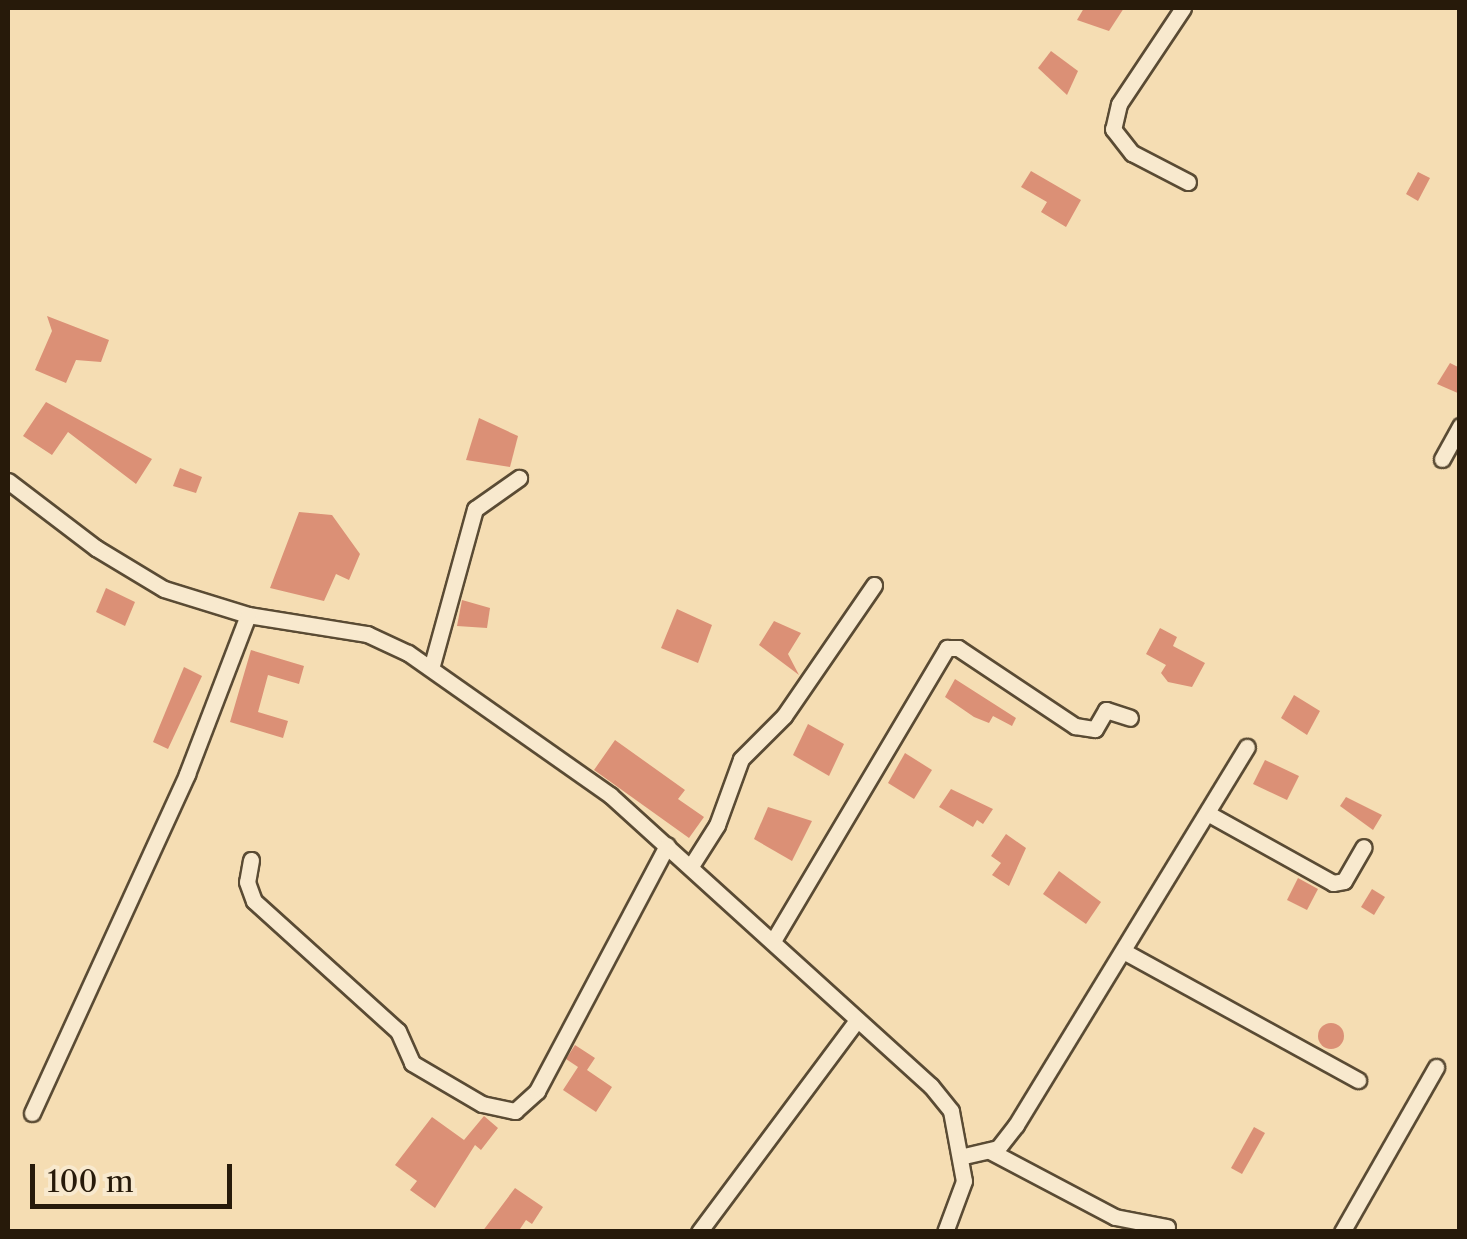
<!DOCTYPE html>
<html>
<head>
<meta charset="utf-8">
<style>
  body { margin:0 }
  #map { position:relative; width:1467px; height:1239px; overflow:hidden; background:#f5ddb3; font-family:"Libre Caslon Text",serif }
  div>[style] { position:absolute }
  .building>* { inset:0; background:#db9076 }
  .round { border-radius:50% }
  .roads { filter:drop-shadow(2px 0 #5a4b34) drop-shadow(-2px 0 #5a4b34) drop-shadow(0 2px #5a4b34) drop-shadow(0 -2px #5a4b34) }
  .minor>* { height:15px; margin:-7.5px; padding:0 7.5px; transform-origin:7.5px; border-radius:7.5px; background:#f8e9ce }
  span { translate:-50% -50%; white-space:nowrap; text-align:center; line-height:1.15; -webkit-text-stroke:8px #f8e9ce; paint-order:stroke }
  .frame { position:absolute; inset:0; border:10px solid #271a0a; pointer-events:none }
  .scale { position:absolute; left:30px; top:1164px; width:202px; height:45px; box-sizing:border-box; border:5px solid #271a0a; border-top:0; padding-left:12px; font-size:30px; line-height:35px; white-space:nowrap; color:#271a0a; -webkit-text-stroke:8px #f8e9ce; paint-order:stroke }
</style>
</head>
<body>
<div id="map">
  <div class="building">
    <i style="clip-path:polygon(1084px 8px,1124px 8px,1109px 31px,1077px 20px)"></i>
    <i style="clip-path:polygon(1051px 51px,1078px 71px,1067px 95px,1038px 68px)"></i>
    <i style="clip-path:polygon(1031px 171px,1081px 200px,1066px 227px,1041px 212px,1047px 202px,1021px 187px)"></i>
    <i style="clip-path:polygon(1418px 172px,1430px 178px,1418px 201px,1406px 194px)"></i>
    <i style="clip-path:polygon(47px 316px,109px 340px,101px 362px,76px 360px,66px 383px,35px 370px,52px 331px)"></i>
    <i style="clip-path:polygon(1450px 363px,1460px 368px,1460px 394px,1437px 384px)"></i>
    <i style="clip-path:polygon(46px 402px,152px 459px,136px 484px,68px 432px,52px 455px,23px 436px)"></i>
    <i style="clip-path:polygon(479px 418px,518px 436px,510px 467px,466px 460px)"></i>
    <i style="clip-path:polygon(180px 468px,202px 477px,196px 493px,173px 486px)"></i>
    <i style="clip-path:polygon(299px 512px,332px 515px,360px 554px,349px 580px,336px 574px,324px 601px,270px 588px)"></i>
    <i style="clip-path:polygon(106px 588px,135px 602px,125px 626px,96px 612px)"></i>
    <i style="clip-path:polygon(462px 600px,490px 608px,487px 628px,457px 626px)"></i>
    <i style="clip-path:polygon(677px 609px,712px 625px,698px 663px,661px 648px)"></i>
    <i style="clip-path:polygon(774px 621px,801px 633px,788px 654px,799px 675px,759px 645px)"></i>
    <i style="clip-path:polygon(1160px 628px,1177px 637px,1173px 646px,1205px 663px,1192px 687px,1168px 682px,1161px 673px,1166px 665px,1146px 654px)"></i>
    <i style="clip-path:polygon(251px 650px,304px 666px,299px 684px,268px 675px,258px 712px,288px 721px,283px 738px,230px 722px)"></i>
    <i style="clip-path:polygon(184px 667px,202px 676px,168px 749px,153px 742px)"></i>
    <i style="clip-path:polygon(955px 679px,1016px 718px,1012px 726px,993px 716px,989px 723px,974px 717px,945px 697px)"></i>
    <i style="clip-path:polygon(1294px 695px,1320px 711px,1307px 735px,1281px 718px)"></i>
    <i style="clip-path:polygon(808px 724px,844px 744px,829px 776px,793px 755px)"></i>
    <i style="clip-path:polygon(615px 740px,685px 790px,678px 799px,704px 817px,689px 838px,594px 770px)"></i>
    <i style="clip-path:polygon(905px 753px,932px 770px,914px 799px,888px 783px)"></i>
    <i style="clip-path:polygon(1265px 760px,1299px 776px,1287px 800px,1253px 784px)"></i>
    <i style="clip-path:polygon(951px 789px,993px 809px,983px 824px,977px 820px,973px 827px,939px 807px)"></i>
    <i style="clip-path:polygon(1346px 797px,1382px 815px,1373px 830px,1340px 806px)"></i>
    <i style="clip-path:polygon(768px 807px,812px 821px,792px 861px,754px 839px)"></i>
    <i style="clip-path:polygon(1006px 834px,1026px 848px,1009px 886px,992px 875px,1001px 863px,991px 856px)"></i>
    <i style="clip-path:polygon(1059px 871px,1101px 902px,1086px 924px,1043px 894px)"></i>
    <i style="clip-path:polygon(1298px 878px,1318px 889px,1307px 910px,1287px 900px)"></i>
    <i style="clip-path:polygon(1372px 889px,1385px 897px,1374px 915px,1361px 907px)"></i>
    <i class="round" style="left:1318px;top:1023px;width:26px;height:26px"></i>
    <i style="clip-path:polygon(575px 1045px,595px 1058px,587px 1070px,612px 1087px,596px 1112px,563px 1090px,578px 1067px,566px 1059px)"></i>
    <i style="clip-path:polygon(484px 1116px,498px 1128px,481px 1150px,475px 1145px,435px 1208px,410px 1190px,417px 1181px,395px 1165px,432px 1117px,464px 1140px)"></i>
    <i style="clip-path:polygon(1254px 1127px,1265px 1133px,1242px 1174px,1231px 1168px)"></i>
    <i style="clip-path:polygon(515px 1188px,543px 1207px,532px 1224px,526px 1220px,518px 1232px,482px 1232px)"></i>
  </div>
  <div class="roads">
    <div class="minor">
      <i style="left:1183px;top:8px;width:115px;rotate:123.7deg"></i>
      <i style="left:1119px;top:104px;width:26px;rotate:103deg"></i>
      <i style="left:1113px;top:129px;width:31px;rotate:52deg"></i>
      <i style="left:1132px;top:153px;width:63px;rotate:27.4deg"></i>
      <i style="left:1442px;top:459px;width:38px;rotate:-61deg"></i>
      <i style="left:8px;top:481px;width:111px;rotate:37.3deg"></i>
      <i style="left:96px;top:548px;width:79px;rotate:31.1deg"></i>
      <i style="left:164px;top:589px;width:88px;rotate:17.2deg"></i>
      <i style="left:248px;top:615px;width:121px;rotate:9.1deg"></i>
      <i style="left:367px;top:634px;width:45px;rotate:24.9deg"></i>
      <i style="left:408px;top:653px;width:247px;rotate:35.1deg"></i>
      <i style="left:610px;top:795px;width:433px;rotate:42.2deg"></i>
      <i style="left:931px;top:1086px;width:32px;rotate:51deg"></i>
      <i style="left:951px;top:1111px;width:71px;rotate:79.5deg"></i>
      <i style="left:964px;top:1181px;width:54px;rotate:110.4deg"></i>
      <i style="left:432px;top:665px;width:162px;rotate:-74.6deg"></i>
      <i style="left:475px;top:509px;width:54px;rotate:-35.2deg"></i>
      <i style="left:1209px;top:814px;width:142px;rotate:29.1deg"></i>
      <i style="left:1333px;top:883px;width:11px;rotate:-10deg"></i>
      <i style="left:1344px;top:881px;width:39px;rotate:-60deg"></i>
      <i style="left:251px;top:860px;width:22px;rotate:100deg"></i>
      <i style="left:247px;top:882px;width:20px;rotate:70deg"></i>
      <i style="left:254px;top:901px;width:194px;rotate:42.1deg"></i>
      <i style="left:398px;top:1031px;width:35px;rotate:66deg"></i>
      <i style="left:412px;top:1063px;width:81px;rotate:30.4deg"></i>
      <i style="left:482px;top:1104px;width:34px;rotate:12deg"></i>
      <i style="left:515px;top:1111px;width:30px;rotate:-42deg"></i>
      <i style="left:537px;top:1091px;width:278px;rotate:-62.1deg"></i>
      <i style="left:691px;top:866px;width:49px;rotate:-57.6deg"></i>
      <i style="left:717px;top:825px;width:70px;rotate:-70deg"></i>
      <i style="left:741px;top:759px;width:61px;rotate:-45deg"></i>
      <i style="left:784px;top:716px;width:159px;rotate:-55.5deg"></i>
      <i style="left:773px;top:941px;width:341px;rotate:-59.3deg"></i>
      <i style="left:947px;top:648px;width:11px"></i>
      <i style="left:958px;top:648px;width:141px;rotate:33.7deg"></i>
      <i style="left:1075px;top:726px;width:20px;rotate:9deg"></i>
      <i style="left:1095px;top:729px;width:22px;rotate:-60deg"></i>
      <i style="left:1106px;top:710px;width:25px;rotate:18deg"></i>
      <i style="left:1125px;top:952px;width:266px;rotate:28.8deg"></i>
      <i style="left:32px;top:1113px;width:373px;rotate:-65.4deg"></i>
      <i style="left:187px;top:774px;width:170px;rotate:-69deg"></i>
      <i style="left:990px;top:1151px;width:141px;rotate:27.8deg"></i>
      <i style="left:1115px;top:1217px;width:53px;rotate:10.9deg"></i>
      <i style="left:964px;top:1156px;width:35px;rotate:-13deg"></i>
      <i style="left:998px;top:1148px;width:29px;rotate:-52deg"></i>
      <i style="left:1016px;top:1125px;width:443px;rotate:-58.6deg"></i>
      <i style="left:699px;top:1232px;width:263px;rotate:-53.3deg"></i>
      <i style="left:1342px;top:1232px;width:190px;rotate:-60.3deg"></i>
    </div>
  </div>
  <div class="frame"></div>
  <div class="scale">100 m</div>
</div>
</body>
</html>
